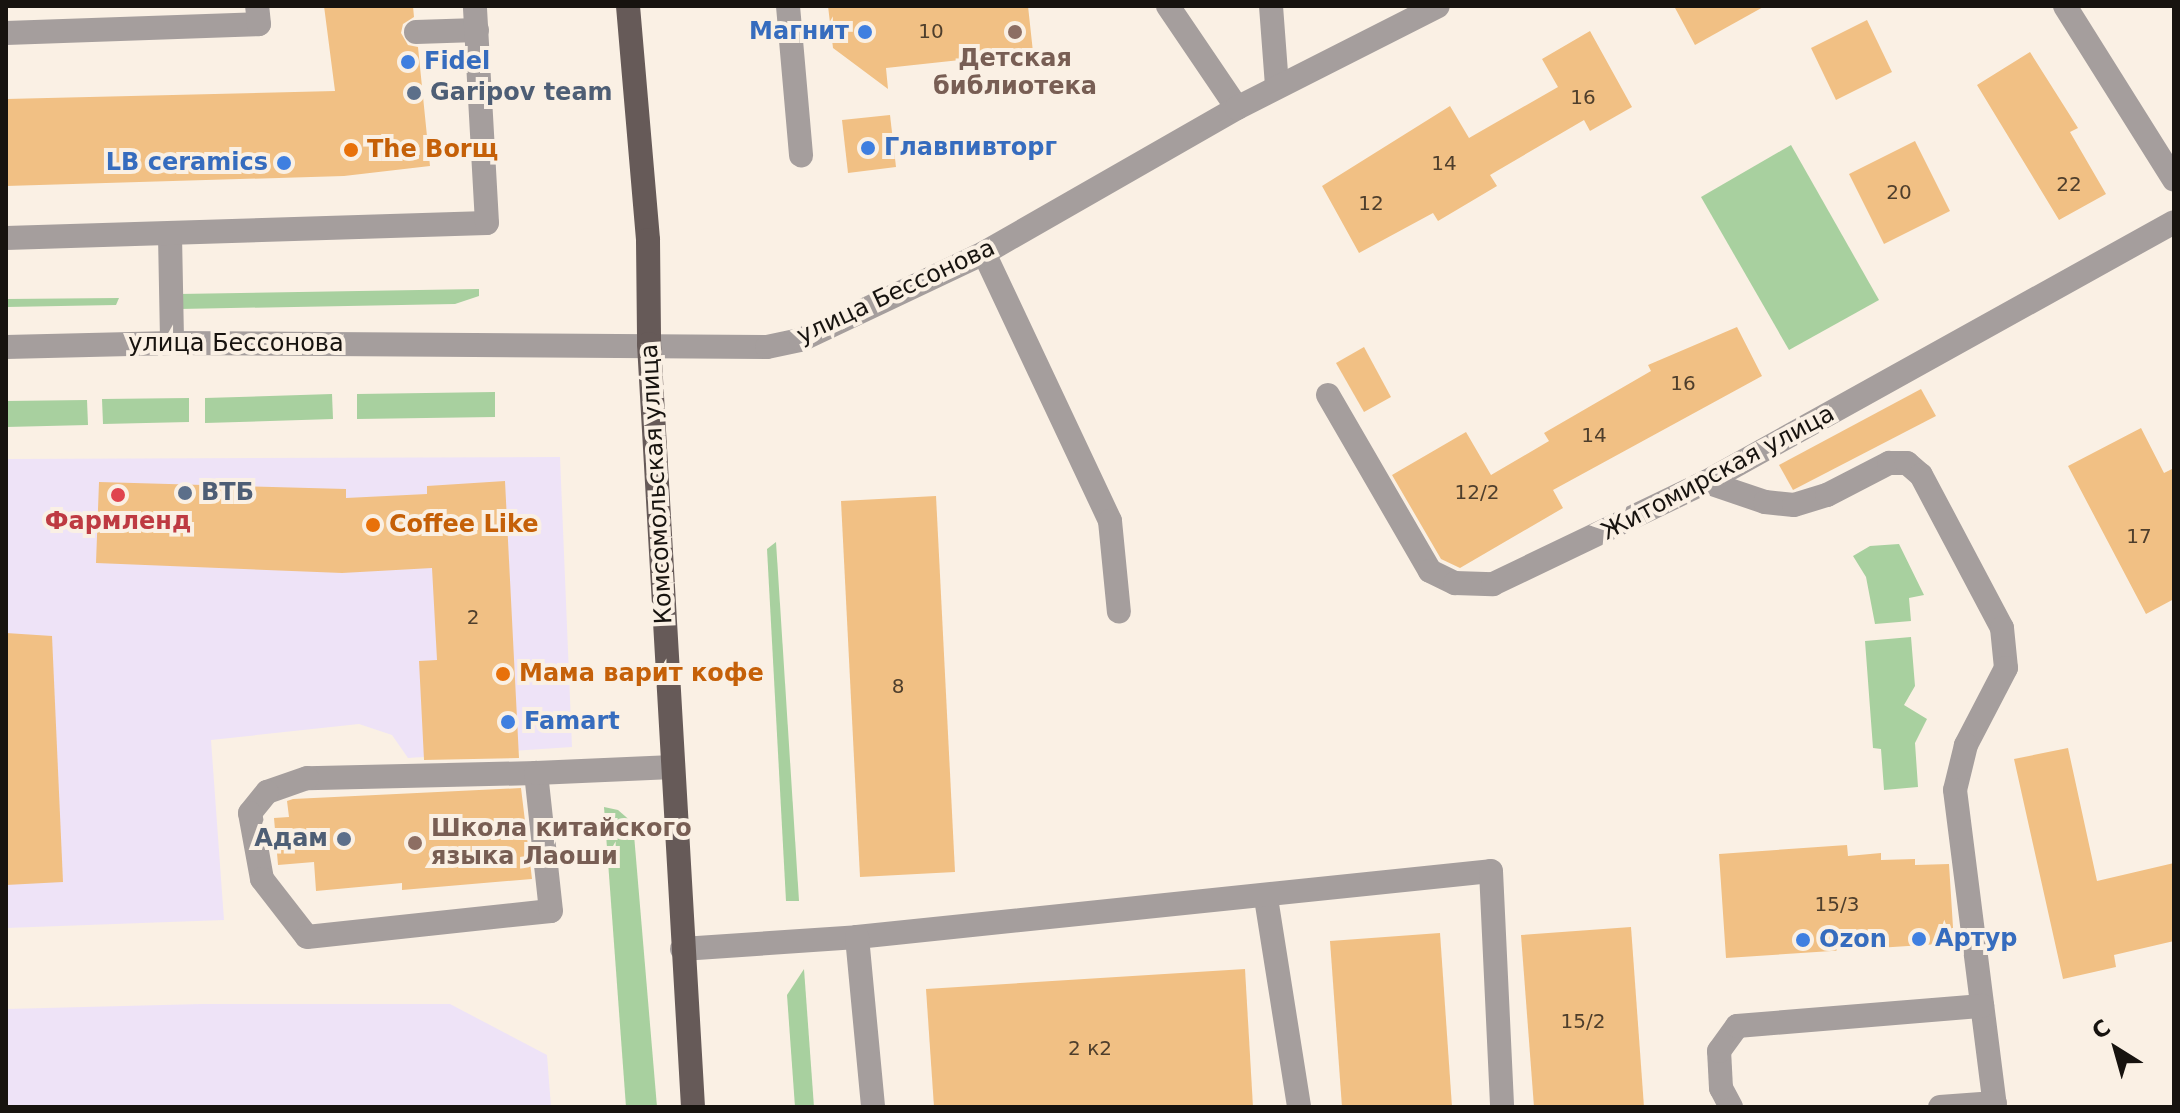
<!DOCTYPE html>
<html>
<head>
<meta charset="utf-8">
<style>
  body { margin:0 }
  #map { position:relative; width:2180px; height:1113px; overflow:hidden; background:#faf0e4; font-family:"DejaVu Sans",sans-serif }
  div>[style] { position:absolute }
  .industrial>* { inset:0; background:#eee3f7 }
  .green>* { inset:0; background:#a8d09f }
  .building>* { inset:0; background:#f1c084 }
  .minor>* { height:24px; margin:-12px; padding:0 12px; transform-origin:12px; border-radius:12px; background:#a59e9d }
  .major>* { height:24px; margin:-12px; padding:0 12px; transform-origin:12px; border-radius:12px; background:#665a58 }
  .dots>* { width:22px; height:22px; translate:-50% -50%; box-sizing:border-box; border:4px solid #faf0e4; border-radius:50% }
  span { translate:-50% -50%; white-space:nowrap; text-align:center; line-height:1.15; -webkit-text-stroke:8px #faf0e4; paint-order:stroke }
  .number-label { font-size:20px; color:#4e3e2c }
  .number-label span { -webkit-text-stroke-width:0 }
  .shop-label { font-size:24px; color:#366cbe; font-weight:700 }
  .right { translate:-100% -50%; text-align:right }
  .left { translate:0 -50%; text-align:left }
  .education-label { font-size:24px; color:#785e54; font-weight:700 }
  .service-label { font-size:24px; color:#4e5e75; font-weight:700 }
  .food-label { font-size:24px; color:#c56008; font-weight:700 }
  .street-label { font-size:24px; color:#17130f }
  .health-label { font-size:24px; color:#be3a42; font-weight:700 }
  .frame { position:absolute; inset:0; border:8px solid #17130f; pointer-events:none }
  .north { position:absolute; left:2076px; top:1009px; width:80px; height:80px; -webkit-text-stroke:6px #faf0e4; paint-order:stroke; rotate:323deg; font-size:22px; font-weight:700; line-height:32px; text-align:center; color:#17130f }
  .north::after { content:''; display:block; margin:auto; width:28px; height:36px; background:#17130f; clip-path:polygon(50% 0,100% 100%,50% 72%,0 100%) }
</style>
</head>
<body>
<div id="map">
  <div class="industrial">
    <i style="clip-path:polygon(560px 457px,572px 747px,408px 758px,392px 735px,359px 724px,211px 740px,224px 920px,6px 928px,6px 459px)"></i>
    <i style="clip-path:polygon(202px 1004px,450px 1004px,547px 1055px,551px 1107px,6px 1107px,6px 1009px)"></i>
  </div>
  <div class="green">
    <i style="clip-path:polygon(1791px 145px,1879px 300px,1789px 350px,1701px 197px)"></i>
    <i style="clip-path:polygon(479px 289px,479px 296px,455px 304px,179px 309px,178px 294px)"></i>
    <i style="clip-path:polygon(119px 298px,116px 305px,6px 307px,6px 299px)"></i>
    <i style="clip-path:polygon(495px 392px,495px 417px,357px 419px,357px 394px)"></i>
    <i style="clip-path:polygon(332px 394px,333px 419px,205px 423px,205px 398px)"></i>
    <i style="clip-path:polygon(189px 398px,189px 422px,103px 424px,102px 399px)"></i>
    <i style="clip-path:polygon(87px 400px,88px 425px,6px 427px,6px 401px)"></i>
    <i style="clip-path:polygon(776px 542px,799px 901px,786px 901px,767px 549px)"></i>
    <i style="clip-path:polygon(1899px 544px,1924px 595px,1909px 598px,1911px 621px,1875px 624px,1866px 577px,1853px 556px,1870px 546px)"></i>
    <i style="clip-path:polygon(1911px 637px,1915px 686px,1904px 705px,1927px 719px,1915px 743px,1918px 787px,1884px 790px,1881px 749px,1873px 748px,1865px 641px)"></i>
    <i style="clip-path:polygon(604px 807px,618px 810px,633px 823px,657px 1107px,626px 1107px)"></i>
    <i style="clip-path:polygon(804px 969px,814px 1107px,795px 1107px,787px 995px)"></i>
  </div>
  <div class="building">
    <i style="clip-path:polygon(324px 6px,413px 6px,414px 17px,403px 24px,401px 33px,408px 45px,418px 47px,430px 166px,344px 176px,6px 186px,6px 99px,335px 91px)"></i>
    <i style="clip-path:polygon(828px 6px,1028px 6px,1033px 52px,886px 68px,888px 89px,833px 48px)"></i>
    <i style="clip-path:polygon(1674px 6px,1765px 6px,1695px 45px)"></i>
    <i style="clip-path:polygon(1867px 20px,1892px 72px,1836px 100px,1811px 48px)"></i>
    <i style="clip-path:polygon(1590px 31px,1632px 107px,1590px 131px,1584px 120px,1490px 175px,1497px 186px,1438px 221px,1433px 213px,1359px 253px,1322px 186px,1450px 106px,1469px 138px,1558px 87px,1542px 59px)"></i>
    <i style="clip-path:polygon(2030px 52px,2078px 128px,2070px 132px,2106px 194px,2059px 220px,1977px 85px)"></i>
    <i style="clip-path:polygon(890px 115px,896px 167px,848px 173px,842px 120px)"></i>
    <i style="clip-path:polygon(1915px 141px,1950px 211px,1884px 244px,1849px 174px)"></i>
    <i style="clip-path:polygon(1737px 327px,1762px 376px,1553px 490px,1563px 508px,1460px 568px,1441px 559px,1392px 475px,1466px 432px,1491px 475px,1549px 441px,1544px 433px,1651px 371px,1648px 365px)"></i>
    <i style="clip-path:polygon(1364px 347px,1391px 397px,1364px 412px,1336px 363px)"></i>
    <i style="clip-path:polygon(1921px 389px,1936px 416px,1793px 490px,1779px 465px)"></i>
    <i style="clip-path:polygon(2141px 428px,2164px 473px,2174px 468px,2174px 599px,2146px 614px,2068px 466px)"></i>
    <i style="clip-path:polygon(505px 481px,519px 758px,424px 760px,419px 661px,437px 660px,432px 568px,342px 573px,96px 563px,99px 482px,346px 489px,346px 498px,427px 494px,427px 486px)"></i>
    <i style="clip-path:polygon(936px 496px,955px 872px,860px 877px,841px 501px)"></i>
    <i style="clip-path:polygon(6px 633px,52px 636px,63px 882px,6px 885px)"></i>
    <i style="clip-path:polygon(2068px 748px,2097px 881px,2174px 863px,2174px 941px,2114px 955px,2116px 967px,2063px 979px,2014px 759px)"></i>
    <i style="clip-path:polygon(521px 788px,532px 879px,402px 890px,402px 883px,316px 891px,314px 862px,278px 865px,274px 818px,289px 817px,287px 801px,293px 799px)"></i>
    <i style="clip-path:polygon(1847px 845px,1848px 856px,1881px 853px,1881px 860px,1915px 859px,1915px 865px,1949px 864px,1954px 943px,1726px 958px,1719px 854px)"></i>
    <i style="clip-path:polygon(1631px 927px,1644px 1107px,1534px 1107px,1521px 935px)"></i>
    <i style="clip-path:polygon(1440px 933px,1452px 1107px,1342px 1107px,1330px 941px)"></i>
    <i style="clip-path:polygon(1245px 969px,1253px 1107px,934px 1107px,926px 989px)"></i>
  </div>
  <div class="minor">
    <i style="left:788px;top:6px;width:150px;rotate:85deg"></i>
    <i style="left:1168px;top:6px;width:123px;rotate:55.9deg"></i>
    <i style="left:1271px;top:6px;width:80px;rotate:85.7deg"></i>
    <i style="left:2065px;top:6px;width:205px;rotate:57.9deg"></i>
    <i style="left:416px;top:32px;width:61px;rotate:-1.9deg"></i>
    <i style="left:6px;top:33px;width:253px;rotate:-2deg"></i>
    <i style="left:259px;top:24px;width:18px;rotate:-96deg"></i>
    <i style="left:170px;top:235px;width:108px;rotate:88.9deg"></i>
    <i style="left:6px;top:238px;width:481px;rotate:-1.8deg"></i>
    <i style="left:487px;top:223px;width:217px;rotate:-93.2deg"></i>
    <i style="left:984px;top:253px;width:296px;rotate:64.8deg"></i>
    <i style="left:1110px;top:521px;width:91px;rotate:84.4deg"></i>
    <i style="left:6px;top:347px;width:166px;rotate:-1.4deg"></i>
    <i style="left:172px;top:343px;width:595px;rotate:0.39deg"></i>
    <i style="left:767px;top:347px;width:35px;rotate:-12deg"></i>
    <i style="left:801px;top:340px;width:203px;rotate:-25.4deg"></i>
    <i style="left:984px;top:253px;width:292px;rotate:-29.8deg"></i>
    <i style="left:1237px;top:108px;width:225px;rotate:-26.9deg"></i>
    <i style="left:1328px;top:395px;width:203px;rotate:59.9deg"></i>
    <i style="left:1430px;top:571px;width:28px;rotate:26deg"></i>
    <i style="left:1455px;top:583px;width:38px;rotate:2deg"></i>
    <i style="left:1493px;top:584px;width:236px;rotate:-25.6deg"></i>
    <i style="left:1706px;top:482px;width:535px;rotate:-29.05deg"></i>
    <i style="left:1706px;top:482px;width:62px;rotate:18.7deg"></i>
    <i style="left:1765px;top:502px;width:29px;rotate:6deg"></i>
    <i style="left:1794px;top:505px;width:34px;rotate:-17deg"></i>
    <i style="left:1827px;top:495px;width:70px;rotate:-27.3deg"></i>
    <i style="left:1889px;top:463px;width:18px"></i>
    <i style="left:1907px;top:463px;width:18px;rotate:41deg"></i>
    <i style="left:1921px;top:475px;width:173px;rotate:62.1deg"></i>
    <i style="left:2002px;top:628px;width:40px;rotate:84.3deg"></i>
    <i style="left:2006px;top:668px;width:87px;rotate:117.5deg"></i>
    <i style="left:1966px;top:745px;width:46px;rotate:103.7deg"></i>
    <i style="left:1955px;top:790px;width:320px;rotate:82.8deg"></i>
    <i style="left:536px;top:773px;width:229px;rotate:178.7deg"></i>
    <i style="left:307px;top:778px;width:42px;rotate:160.7deg"></i>
    <i style="left:267px;top:792px;width:27px;rotate:129deg"></i>
    <i style="left:250px;top:813px;width:67px;rotate:79.7deg"></i>
    <i style="left:262px;top:879px;width:73px;rotate:52.2deg"></i>
    <i style="left:307px;top:937px;width:245px;rotate:-6.1deg"></i>
    <i style="left:551px;top:911px;width:139px;rotate:-96.2deg"></i>
    <i style="left:536px;top:773px;width:137px;rotate:-2.5deg"></i>
    <i style="left:1266px;top:898px;width:212px;rotate:81deg"></i>
    <i style="left:857px;top:937px;width:637px;rotate:-5.94deg"></i>
    <i style="left:1491px;top:871px;width:236px;rotate:87.3deg"></i>
    <i style="left:682px;top:949px;width:175px;rotate:-3.9deg"></i>
    <i style="left:857px;top:937px;width:171px;rotate:84.6deg"></i>
    <i style="left:1731px;top:1107px;width:21px;rotate:-118deg"></i>
    <i style="left:1721px;top:1088px;width:37px;rotate:-93deg"></i>
    <i style="left:1719px;top:1051px;width:31px;rotate:-54deg"></i>
    <i style="left:1737px;top:1026px;width:246px;rotate:-4.7deg"></i>
    <i style="left:1940px;top:1107px;width:55px;rotate:-4.2deg"></i>
  </div>
  <div class="major">
    <i style="left:628px;top:6px;width:235px;rotate:85.1deg"></i>
    <i style="left:648px;top:240px;width:104px;rotate:89.4deg"></i>
    <i style="left:649px;top:344px;width:764px;rotate:86.7deg"></i>
  </div>
  <div class="dots">
    <i style="left:865px;top:32px;background:#3f7fe0"></i>
    <i style="left:1015px;top:32px;background:#8d6e63"></i>
    <i style="left:408px;top:62px;background:#3f7fe0"></i>
    <i style="left:414px;top:93px;background:#5c6f8a"></i>
    <i style="left:868px;top:148px;background:#3f7fe0"></i>
    <i style="left:351px;top:150px;background:#e8710a"></i>
    <i style="left:284px;top:163px;background:#3f7fe0"></i>
    <i style="left:185px;top:493px;background:#5c6f8a"></i>
    <i style="left:118px;top:495px;background:#e0444e"></i>
    <i style="left:373px;top:525px;background:#e8710a"></i>
    <i style="left:503px;top:674px;background:#e8710a"></i>
    <i style="left:508px;top:722px;background:#3f7fe0"></i>
    <i style="left:344px;top:839px;background:#5c6f8a"></i>
    <i style="left:415px;top:843px;background:#8d6e63"></i>
    <i style="left:1919px;top:939px;background:#3f7fe0"></i>
    <i style="left:1803px;top:940px;background:#3f7fe0"></i>
  </div>
  <div class="number-label">
    <span style="left:931px;top:31px">10</span>
    <span style="left:1583px;top:97px">16</span>
    <span style="left:1444px;top:163px">14</span>
    <span style="left:2069px;top:184px">22</span>
    <span style="left:1899px;top:192px">20</span>
    <span style="left:1371px;top:203px">12</span>
    <span style="left:1683px;top:383px">16</span>
    <span style="left:1594px;top:435px">14</span>
    <span style="left:1477px;top:492px">12/2</span>
    <span style="left:2139px;top:536px">17</span>
    <span style="left:473px;top:617px">2</span>
    <span style="left:898px;top:686px">8</span>
    <span style="left:1837px;top:904px">15/3</span>
    <span style="left:1583px;top:1021px">15/2</span>
    <span style="left:1090px;top:1048px">2 к2</span>
  </div>
  <div class="shop-label">
    <span class="right" style="left:849px;top:32px">Магнит</span>
    <span class="left" style="left:424px;top:62px">Fidel</span>
    <span class="left" style="left:884px;top:148px">Главпивторг</span>
    <span class="right" style="left:268px;top:163px">LB ceramics</span>
    <span class="left" style="left:524px;top:722px">Famart</span>
    <span class="left" style="left:1935px;top:939px">Артур</span>
    <span class="left" style="left:1819px;top:940px">Ozon</span>
  </div>
  <div class="education-label">
    <span style="left:1015px;top:73px">Детская<br>библиотека</span>
    <span class="left" style="left:431px;top:843px">Школа китайского<br>языка Лаоши</span>
  </div>
  <div class="service-label">
    <span class="left" style="left:430px;top:93px">Garipov team</span>
    <span class="left" style="left:201px;top:493px">ВТБ</span>
    <span class="right" style="left:328px;top:839px">Адам</span>
  </div>
  <div class="food-label">
    <span class="left" style="left:367px;top:150px">The Borщ</span>
    <span class="left" style="left:389px;top:525px">Coffee Like</span>
    <span class="left" style="left:519px;top:674px">Мама варит кофе</span>
  </div>
  <div class="street-label">
    <span style="left:896px;top:292px;rotate:-25deg">улица Бессонова</span>
    <span style="left:236px;top:344px">улица Бессонова</span>
    <span style="left:1718px;top:473px;rotate:-28deg">Житомирская улица</span>
    <span style="left:657px;top:484px;rotate:-93deg">Комсомольская улица</span>
  </div>
  <div class="health-label">
    <span style="left:118px;top:522px">Фармленд</span>
  </div>
  <div class="frame"></div>
  <div class="north">С</div>
</div>
</body>
</html>
